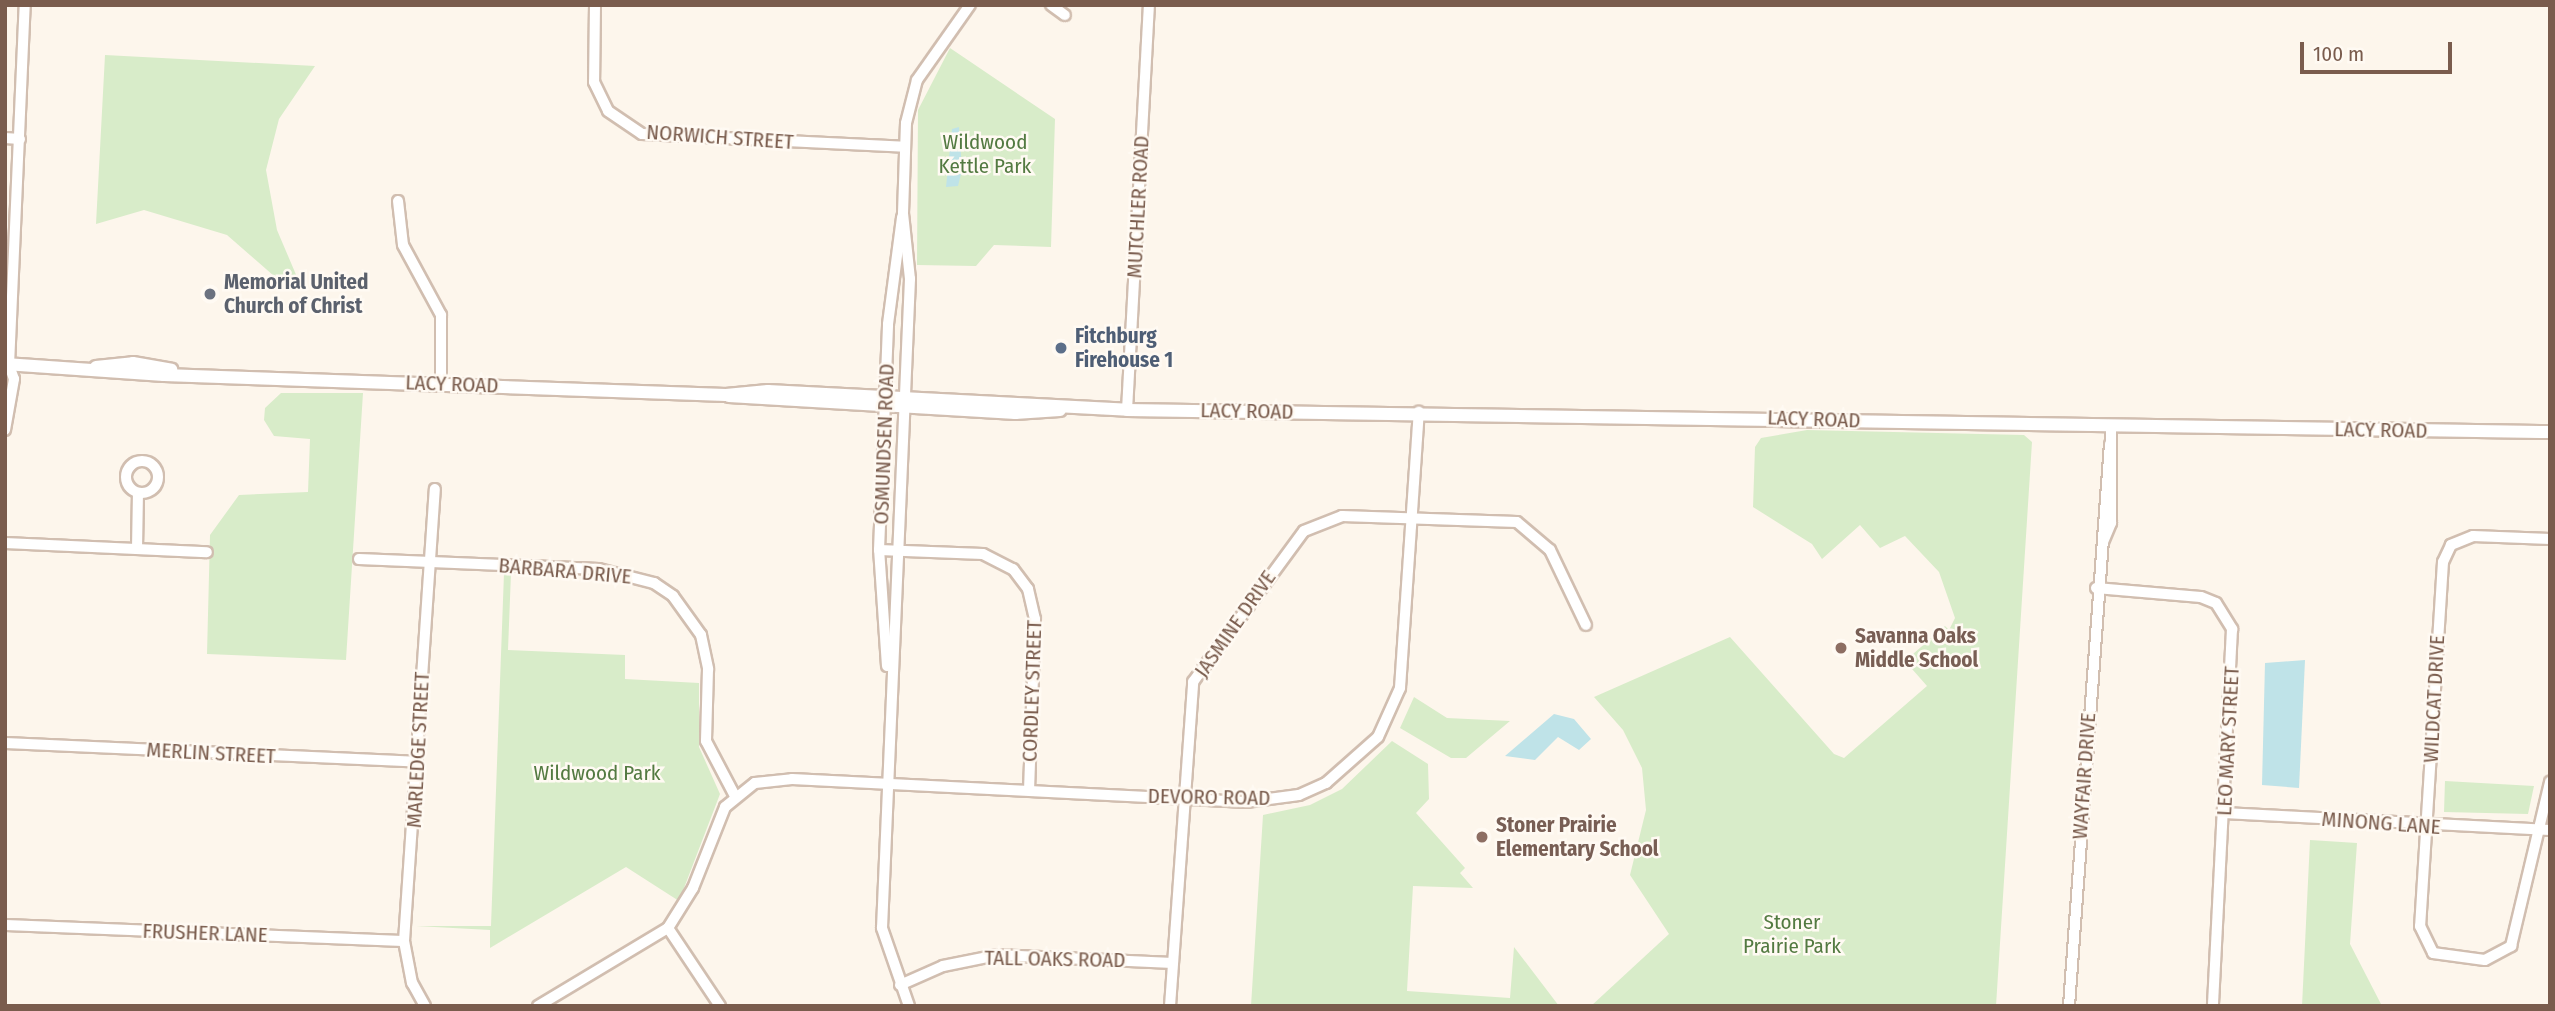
<!DOCTYPE html>
<html>
<head>
<meta charset="utf-8">
<style>
  body { margin:0 }
  #map { position:relative; width:2555px; height:1011px; overflow:hidden; background:#fdf6ec; font-family:"Fira Sans Condensed",sans-serif }
  div>[style] { position:absolute }
  .green>* { inset:0; background:#d8ecc9 }
  .water>* { inset:0; background:#bfe3e8 }
  .roads { filter:drop-shadow(2px 0 #d1beb0) drop-shadow(-2px 0 #d1beb0) drop-shadow(0 2px #d1beb0) drop-shadow(0 -2px #d1beb0) }
  .street>* { height:10px; margin:-5px; padding:0 5px; transform-origin:5px; border-radius:5px; background:#fff }
  .street>.ring { margin:-5px; padding:0; box-sizing:content-box; background:none; border:10px solid #fff; border-radius:50% }
  .secondary>* { height:12px; margin:-6px; padding:0 6px; transform-origin:6px; border-radius:6px; background:#fff }
  .dots>* { width:19px; height:19px; translate:-50% -50%; box-sizing:border-box; border:4px solid #fffaf3; border-radius:50% }
  span { translate:-50% -50%; white-space:nowrap; text-align:center; line-height:1.15; -webkit-text-stroke:5px #fffaf3; paint-order:stroke }
  .street-label { font-size:21px; color:#7a5c4d }
  .park-label { font-size:21px; color:#537a41 }
  .worship-label { font-size:21px; color:#5b616d; font-weight:700 }
  .left { translate:0 -50%; text-align:left }
  .service-label { font-size:21px; color:#4e5e75; font-weight:700 }
  .education-label { font-size:21px; color:#785e54; font-weight:700 }
  .frame { position:absolute; inset:0; border:7px solid #7a5c4d; pointer-events:none }
  .scale { position:absolute; left:2300px; top:42px; width:152px; height:32px; box-sizing:border-box; border:4px solid #7a5c4d; border-top:0; padding-left:9px; font-size:21px; line-height:24px; white-space:nowrap; color:#7a5c4d; -webkit-text-stroke:5px #fffaf3; paint-order:stroke }
</style>
</head>
<body>
<div id="map">
  <div class="green">
    <i style="clip-path:polygon(950px 48px,1055px 119px,1051px 247px,994px 245px,976px 266px,917px 265px,918px 110px)"></i>
    <i style="clip-path:polygon(105px 55px,315px 66px,279px 119px,266px 170px,277px 230px,300px 284px,274px 276px,227px 235px,144px 210px,96px 224px)"></i>
    <i style="clip-path:polygon(281px 393px,363px 393px,346px 660px,207px 654px,210px 535px,239px 495px,308px 492px,310px 439px,274px 436px,264px 420px,265px 408px)"></i>
    <i style="clip-path:polygon(1807px 430px,2024px 435px,2032px 442px,1996px 1006px,1591px 1006px,1669px 934px,1630px 875px,1646px 810px,1642px 768px,1623px 730px,1594px 697px,1730px 637px,1834px 754px,1844px 758px,1927px 686px,1905px 661px,1945px 626px,1949px 630px,1955px 618px,1939px 572px,1905px 536px,1880px 548px,1860px 525px,1822px 559px,1812px 544px,1753px 507px,1755px 447px,1761px 438px)"></i>
    <i style="clip-path:polygon(504px 573px,511px 573px,508px 650px,625px 655px,625px 679px,699px 683px,699px 747px,720px 794px,679px 901px,626px 867px,490px 948px,490px 930px,416px 926px,491px 926px)"></i>
    <i style="clip-path:polygon(1414px 697px,1447px 718px,1510px 721px,1466px 758px,1451px 758px,1400px 728px)"></i>
    <i style="clip-path:polygon(1392px 741px,1428px 764px,1429px 799px,1416px 813px,1465px 868px,1460px 873px,1473px 888px,1413px 886px,1407px 991px,1510px 998px,1514px 947px,1559px 1006px,1251px 1006px,1263px 815px,1310px 805px,1342px 789px)"></i>
    <i style="clip-path:polygon(2445px 781px,2534px 786px,2528px 814px,2444px 812px)"></i>
    <i style="clip-path:polygon(2310px 840px,2357px 843px,2350px 944px,2382px 1006px,2302px 1006px)"></i>
  </div>
  <div class="water">
    <i style="clip-path:polygon(959px 127px,962px 170px,958px 186px,946px 187px,952px 129px)"></i>
    <i style="clip-path:polygon(2305px 660px,2299px 788px,2262px 785px,2265px 663px)"></i>
    <i style="clip-path:polygon(1554px 714px,1574px 719px,1591px 739px,1579px 750px,1558px 737px,1535px 760px,1505px 756px)"></i>
  </div>
  <div class="roads">
    <div class="street">
      <i style="left:595px;top:5px;width:77px;rotate:90.7deg"></i>
      <i style="left:594px;top:82px;width:32px;rotate:64deg"></i>
      <i style="left:608px;top:111px;width:41px;rotate:34.1deg"></i>
      <i style="left:642px;top:134px;width:263px;rotate:2.8deg"></i>
      <i style="left:1051px;top:5px;width:17px;rotate:36deg"></i>
      <i style="left:5px;top:138px;width:15px;rotate:4deg"></i>
      <i style="left:398px;top:201px;width:44px;rotate:83.5deg"></i>
      <i style="left:403px;top:245px;width:80px;rotate:61.5deg"></i>
      <i style="left:441px;top:315px;width:68px;rotate:90deg"></i>
      <i style="left:1127px;top:410px;width:406px;rotate:-86.9deg"></i>
      <i style="left:5px;top:430px;width:52px;rotate:-80deg"></i>
      <i style="left:14px;top:379px;width:15px;rotate:-110deg"></i>
      <i style="left:9px;top:365px;width:360px;rotate:-87.5deg"></i>
      <i class="ring" style="left:126px;top:461px;width:22px;height:22px"></i>
      <i style="left:2550px;top:539px;width:77px;rotate:-177.8deg"></i>
      <i style="left:2473px;top:536px;width:24px;rotate:158deg"></i>
      <i style="left:2451px;top:545px;width:19px;rotate:115deg"></i>
      <i style="left:2443px;top:562px;width:365px;rotate:93.6deg"></i>
      <i style="left:2420px;top:926px;width:30px;rotate:64deg"></i>
      <i style="left:2433px;top:953px;width:52px;rotate:7.7deg"></i>
      <i style="left:2485px;top:960px;width:30px;rotate:-28deg"></i>
      <i style="left:2511px;top:946px;width:169px;rotate:-76.6deg"></i>
      <i style="left:2103px;top:542px;width:21px;rotate:-67deg"></i>
      <i style="left:2111px;top:523px;width:96px;rotate:-90deg"></i>
      <i style="left:5px;top:543px;width:202px;rotate:2.6deg"></i>
      <i style="left:137px;top:549px;width:56px;rotate:-89deg"></i>
      <i style="left:879px;top:550px;width:104px;rotate:2.2deg"></i>
      <i style="left:983px;top:554px;width:34px;rotate:27deg"></i>
      <i style="left:1013px;top:569px;width:25px;rotate:53deg"></i>
      <i style="left:1028px;top:589px;width:31px;rotate:77deg"></i>
      <i style="left:1035px;top:619px;width:170px;rotate:92deg"></i>
      <i style="left:359px;top:559px;width:240px;rotate:2.4deg"></i>
      <i style="left:599px;top:569px;width:57px;rotate:14.3deg"></i>
      <i style="left:654px;top:583px;width:23px;rotate:34deg"></i>
      <i style="left:673px;top:596px;width:48px;rotate:54.3deg"></i>
      <i style="left:701px;top:635px;width:35px;rotate:78deg"></i>
      <i style="left:708px;top:669px;width:72px;rotate:91.6deg"></i>
      <i style="left:706px;top:741px;width:62px;rotate:62.2deg"></i>
      <i style="left:2096px;top:588px;width:105px;rotate:4.9deg"></i>
      <i style="left:2201px;top:597px;width:16px;rotate:22deg"></i>
      <i style="left:2216px;top:603px;width:31px;rotate:58deg"></i>
      <i style="left:2232px;top:629px;width:377px;rotate:92.9deg"></i>
      <i style="left:887px;top:666px;width:116px;rotate:-93.9deg"></i>
      <i style="left:879px;top:550px;width:226px;rotate:-87.7deg"></i>
      <i style="left:888px;top:324px;width:108px;rotate:-82.5deg"></i>
      <i style="left:5px;top:743px;width:411px;rotate:2.6deg"></i>
      <i style="left:2224px;top:813px;width:326px;rotate:3deg"></i>
      <i style="left:5px;top:925px;width:399px;rotate:2.3deg"></i>
      <i style="left:668px;top:928px;width:94px;rotate:56.3deg"></i>
      <i style="left:900px;top:985px;width:47px;rotate:-23.8deg"></i>
      <i style="left:943px;top:966px;width:55px;rotate:-11.5deg"></i>
      <i style="left:997px;top:955px;width:176px;rotate:2.6deg"></i>
      <i style="left:425px;top:1006px;width:26px;rotate:-119deg"></i>
      <i style="left:412px;top:983px;width:43px;rotate:-100.8deg"></i>
      <i style="left:404px;top:941px;width:453px;rotate:-86.1deg"></i>
      <i style="left:538px;top:1006px;width:152px;rotate:-31deg"></i>
      <i style="left:668px;top:928px;width:47px;rotate:-58deg"></i>
      <i style="left:693px;top:888px;width:87px;rotate:-68.4deg"></i>
      <i style="left:725px;top:807px;width:38px;rotate:-39deg"></i>
      <i style="left:755px;top:783px;width:37px;rotate:-6deg"></i>
      <i style="left:792px;top:779px;width:455px;rotate:2.9deg"></i>
      <i style="left:1246px;top:802px;width:53px;rotate:-7.5deg"></i>
      <i style="left:1299px;top:795px;width:30px;rotate:-24deg"></i>
      <i style="left:1326px;top:783px;width:69px;rotate:-41.5deg"></i>
      <i style="left:1378px;top:737px;width:54px;rotate:-65.8deg"></i>
      <i style="left:1400px;top:688px;width:277px;rotate:-86.1deg"></i>
      <i style="left:909px;top:1006px;width:83px;rotate:-109.1deg"></i>
      <i style="left:882px;top:928px;width:650px;rotate:-87.53deg"></i>
      <i style="left:910px;top:279px;width:66px;rotate:-96.1deg"></i>
      <i style="left:903px;top:213px;width:90px;rotate:-88.1deg"></i>
      <i style="left:906px;top:123px;width:44px;rotate:-75.7deg"></i>
      <i style="left:917px;top:80px;width:92px;rotate:-54.8deg"></i>
      <i style="left:1170px;top:1006px;width:325px;rotate:-85.9deg"></i>
      <i style="left:1193px;top:682px;width:187px;rotate:-53.7deg"></i>
      <i style="left:1304px;top:531px;width:41px;rotate:-21.5deg"></i>
      <i style="left:1342px;top:516px;width:175px;rotate:2deg"></i>
      <i style="left:1517px;top:522px;width:43px;rotate:40.3deg"></i>
      <i style="left:1550px;top:550px;width:83px;rotate:64.4deg"></i>
      <i style="left:2069px;top:1006px;width:563px;rotate:-85.83deg"></i>
    </div>
    <div class="secondary">
      <i style="left:5px;top:364px;width:159px;rotate:4deg"></i>
      <i style="left:164px;top:375px;width:562px;rotate:2.04deg"></i>
      <i style="left:726px;top:395px;width:42px;rotate:-5.4deg"></i>
      <i style="left:768px;top:391px;width:360px;rotate:3deg"></i>
      <i style="left:1127px;top:410px;width:1423px;rotate:0.89deg"></i>
      <i style="left:96px;top:367px;width:37px;rotate:-6deg"></i>
      <i style="left:133px;top:363px;width:39px;rotate:10deg"></i>
      <i style="left:729px;top:396px;width:287px;rotate:3.4deg"></i>
      <i style="left:1015px;top:413px;width:45px;rotate:-3.8deg"></i>
    </div>
  </div>
  <div class="dots">
    <i style="left:210px;top:294px;background:#6b7280"></i>
    <i style="left:1061px;top:348px;background:#5c6f8a"></i>
    <i style="left:1841px;top:648px;background:#8d6e63"></i>
    <i style="left:1482px;top:837px;background:#8d6e63"></i>
  </div>
  <div class="street-label">
    <span style="left:720px;top:137px;rotate:4deg">NORWICH STREET</span>
    <span style="left:1138px;top:207px;rotate:-87deg">MUTCHLER ROAD</span>
    <span style="left:452px;top:384px;rotate:2deg">LACY ROAD</span>
    <span style="left:1247px;top:411px;rotate:1deg">LACY ROAD</span>
    <span style="left:1814px;top:419px;rotate:2deg">LACY ROAD</span>
    <span style="left:2381px;top:430px;rotate:1deg">LACY ROAD</span>
    <span style="left:884px;top:444px;rotate:-88deg">OSMUNDSEN ROAD</span>
    <span style="left:565px;top:571px;rotate:5deg">BARBARA DRIVE</span>
    <span style="left:1235px;top:624px;rotate:-55deg">JASMINE DRIVE</span>
    <span style="left:1032px;top:691px;rotate:-88deg">CORDLEY STREET</span>
    <span style="left:2434px;top:699px;rotate:-87deg">WILDCAT DRIVE</span>
    <span style="left:2228px;top:741px;rotate:-87deg">LEO MARY STREET</span>
    <span style="left:418px;top:750px;rotate:-87deg">MARLEDGE STREET</span>
    <span style="left:211px;top:753px;rotate:3deg">MERLIN STREET</span>
    <span style="left:2084px;top:776px;rotate:-86deg">WAYFAIR DRIVE</span>
    <span style="left:1209px;top:797px;rotate:1deg">DEVORO ROAD</span>
    <span style="left:2381px;top:823px;rotate:4deg">MINONG LANE</span>
    <span style="left:205px;top:933px;rotate:2deg">FRUSHER LANE</span>
    <span style="left:1055px;top:959px;rotate:1deg">TALL OAKS ROAD</span>
  </div>
  <div class="park-label">
    <span style="left:985px;top:154px">Wildwood<br>Kettle Park</span>
    <span style="left:597px;top:773px">Wildwood Park</span>
    <span style="left:1792px;top:934px">Stoner<br>Prairie Park</span>
  </div>
  <div class="worship-label">
    <span class="left" style="left:224px;top:294px">Memorial United<br>Church of Christ</span>
  </div>
  <div class="service-label">
    <span class="left" style="left:1075px;top:348px">Fitchburg<br>Firehouse 1</span>
  </div>
  <div class="education-label">
    <span class="left" style="left:1855px;top:648px">Savanna Oaks<br>Middle School</span>
    <span class="left" style="left:1496px;top:837px">Stoner Prairie<br>Elementary School</span>
  </div>
  <div class="frame"></div>
  <div class="scale">100 m</div>
</div>
</body>
</html>
